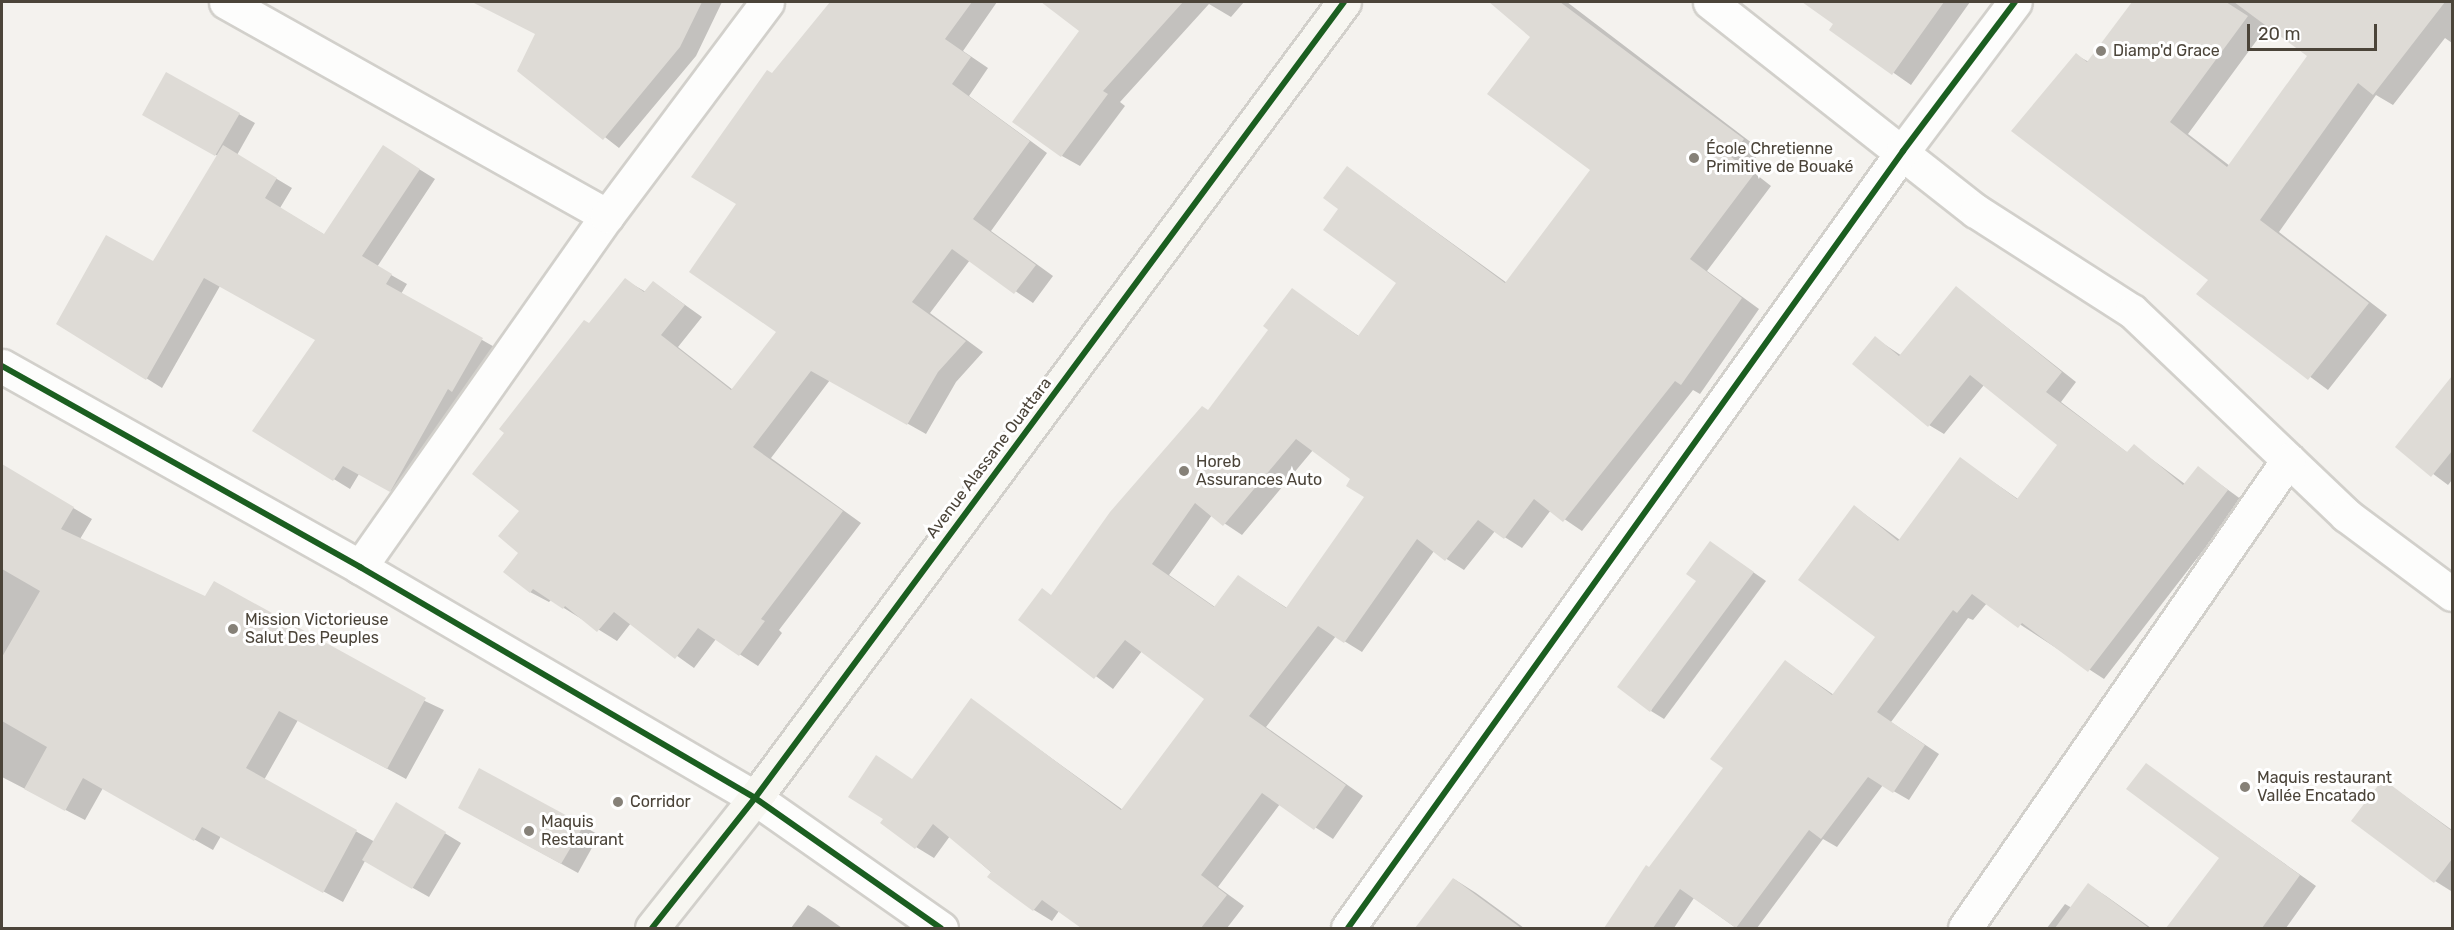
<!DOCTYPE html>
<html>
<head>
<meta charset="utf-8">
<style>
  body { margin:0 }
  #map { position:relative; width:2454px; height:930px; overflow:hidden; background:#f4f2ee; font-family:Rubik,sans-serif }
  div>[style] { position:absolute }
  .shadow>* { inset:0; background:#0003 }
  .building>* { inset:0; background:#dedbd6 }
  .roads { filter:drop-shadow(2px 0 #d2d0cb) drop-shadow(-2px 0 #d2d0cb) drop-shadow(0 2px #d2d0cb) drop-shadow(0 -2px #d2d0cb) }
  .street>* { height:33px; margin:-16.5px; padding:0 16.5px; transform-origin:16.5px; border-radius:16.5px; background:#fdfdfc }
  .secondary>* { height:33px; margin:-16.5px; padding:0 16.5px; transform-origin:16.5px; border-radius:16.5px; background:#f7f6f1 }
  .cycleway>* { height:6px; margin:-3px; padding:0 3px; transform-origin:3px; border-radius:3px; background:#1b5e20 }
  .dots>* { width:16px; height:16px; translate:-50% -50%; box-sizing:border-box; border:3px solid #fff; border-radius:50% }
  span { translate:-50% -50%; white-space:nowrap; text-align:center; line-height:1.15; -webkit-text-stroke:6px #fff; paint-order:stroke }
  .poi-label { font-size:16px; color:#4b4439 }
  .left { translate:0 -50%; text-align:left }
  .street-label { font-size:16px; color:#4b4439 }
  .frame { position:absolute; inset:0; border:3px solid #4b4439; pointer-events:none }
  .scale { position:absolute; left:2247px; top:24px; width:130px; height:27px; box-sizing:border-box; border:3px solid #4b4439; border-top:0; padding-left:8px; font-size:18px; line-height:21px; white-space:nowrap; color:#4b4439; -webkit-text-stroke:4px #fff; paint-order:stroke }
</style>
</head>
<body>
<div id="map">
  <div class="shadow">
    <i style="clip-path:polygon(474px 2px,722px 2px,696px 56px,619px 148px,519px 70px,537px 34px)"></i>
    <i style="clip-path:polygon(832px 2px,997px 2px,963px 51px,988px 68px,969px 96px,1047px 153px,991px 231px,1053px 276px,1033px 303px,970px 260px,930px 313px,983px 352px,956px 382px,926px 434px,830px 380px,771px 458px,861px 523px,779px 630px,782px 633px,758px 666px,716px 639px,694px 668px,631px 623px,617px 641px,551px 600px,549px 602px,530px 592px,520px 553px,521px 511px,590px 325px,625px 280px,646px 292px,653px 282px,702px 317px,678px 347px,733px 390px,778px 331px,738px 204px,773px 75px)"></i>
    <i style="clip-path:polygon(1043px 2px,1244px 2px,1231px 17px,1209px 4px,1120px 102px,1125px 106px,1080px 166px,1062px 156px,1081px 31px)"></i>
    <i style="clip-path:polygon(evenodd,1491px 2px,1567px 2px,1761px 150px,1748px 168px,1771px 186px,1707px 271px,1759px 309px,1700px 394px,1693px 390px,1582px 531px,1551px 510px,1522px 548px,1495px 531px,1464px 570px,1434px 551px,1362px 652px,1336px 636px,1266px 727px,1363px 796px,1333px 839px,1280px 804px,1218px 887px,1244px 906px,1227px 928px,1083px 928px,1059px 911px,1052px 921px,1034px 910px,950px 836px,934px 858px,916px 847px,913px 780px,971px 700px,1123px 810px,1206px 699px,1142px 651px,1113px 689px,1020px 619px,1052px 596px,1209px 411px,1270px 330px,1292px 290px,1360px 337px,1398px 283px,1340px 209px,1348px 168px,1507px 283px,1592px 170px,1532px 37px,1491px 2px,1313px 450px,1352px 478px,1366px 497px,1287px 608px,1239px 577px,1215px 607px,1169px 575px,1212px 515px,1242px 535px,1313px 450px)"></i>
    <i style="clip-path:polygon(1804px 2px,1970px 2px,1911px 85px,1831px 29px,1835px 23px)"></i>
    <i style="clip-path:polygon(evenodd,2137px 2px,2452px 2px,2452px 43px,2445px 38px,2393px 105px,2376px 95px,2279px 232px,2387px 315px,2328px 390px,2199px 294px,2210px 279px,2076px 55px,2089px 62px,2137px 2px,2268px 25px,2309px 55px,2230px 166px,2188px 134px,2268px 25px)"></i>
    <i style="clip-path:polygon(167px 74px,255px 123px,237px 155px,292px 188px,280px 208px,325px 235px,398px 156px,435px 179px,377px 267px,407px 284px,401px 294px,498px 349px,406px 499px,359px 474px,350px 489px,254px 430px,317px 340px,220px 286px,162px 388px,58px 323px,154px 263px,218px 156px,144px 115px)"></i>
    <i style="clip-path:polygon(1957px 288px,2076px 382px,2061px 402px,2128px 453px,2134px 446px,2185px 484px,2198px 468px,2242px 500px,2104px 679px,1987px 603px,1973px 620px,1968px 618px,1891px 722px,1939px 754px,1909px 800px,1883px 785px,1837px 847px,1823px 839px,1757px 928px,1736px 928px,1694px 898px,1674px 928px,1606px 928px,1647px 867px,1650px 869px,1725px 767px,1786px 662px,1834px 695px,1877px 637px,1855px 507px,1900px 540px,1960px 459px,2018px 499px,2059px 445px,1984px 385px,1944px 434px,1929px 425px,1875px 338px,1902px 356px)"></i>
    <i style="clip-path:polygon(2452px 380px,2452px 480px,2448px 485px,2397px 447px)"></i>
    <i style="clip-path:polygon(2px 466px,92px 519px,80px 539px,444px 710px,406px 779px,298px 720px,264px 780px,375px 842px,397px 804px,461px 843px,429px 897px,365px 861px,343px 902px,221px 836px,213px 850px,103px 788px,85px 820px,2px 777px)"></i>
    <i style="clip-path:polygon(1711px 543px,1766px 581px,1664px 719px,1651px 711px)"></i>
    <i style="clip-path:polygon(2146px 765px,2316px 886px,2286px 928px,2168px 928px,2221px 858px)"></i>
    <i style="clip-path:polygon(2384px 781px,2452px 830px,2451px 891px,2435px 881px)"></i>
    <i style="clip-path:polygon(476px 817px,583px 826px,599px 835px,578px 873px)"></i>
    <i style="clip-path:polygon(1454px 879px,1476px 893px,1524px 928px,1417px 928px)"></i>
    <i style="clip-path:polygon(2089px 885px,2106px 896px,2151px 928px,2047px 928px,2065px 904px,2072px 908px)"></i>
    <i style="clip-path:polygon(808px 905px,815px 909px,842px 928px,791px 928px)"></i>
  </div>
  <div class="building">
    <i style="clip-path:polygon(472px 2px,702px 2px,680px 47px,603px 140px,517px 71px,535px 34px)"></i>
    <i style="clip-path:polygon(830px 2px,972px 2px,945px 39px,971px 57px,952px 84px,1030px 141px,973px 219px,1036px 265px,1014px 294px,952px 249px,912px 302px,966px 341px,938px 372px,907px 425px,811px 371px,753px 447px,843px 511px,761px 619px,765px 621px,739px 656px,698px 628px,675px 659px,614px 612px,597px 632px,565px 606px,563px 609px,533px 589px,530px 593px,503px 572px,518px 553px,498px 536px,519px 511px,472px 474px,504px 433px,499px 429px,584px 320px,589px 323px,625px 278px,644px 292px,653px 281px,685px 305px,661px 335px,731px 390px,776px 332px,689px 272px,736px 204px,691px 177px,767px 70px,772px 73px)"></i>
    <i style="clip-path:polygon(1041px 2px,1183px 2px,1103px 91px,1108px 94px,1061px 157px,1012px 122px,1079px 31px)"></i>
    <i style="clip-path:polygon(evenodd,1489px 2px,1560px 2px,1744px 139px,1731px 157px,1754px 174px,1690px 259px,1742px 298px,1681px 385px,1675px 381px,1563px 522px,1534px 499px,1504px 539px,1478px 520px,1445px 561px,1417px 539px,1344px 643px,1318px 626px,1249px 716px,1346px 785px,1314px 830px,1262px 793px,1201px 875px,1227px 895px,1201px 928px,1081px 928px,1042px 900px,1033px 911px,987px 877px,991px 872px,933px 824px,915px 849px,880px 823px,883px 819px,848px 797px,876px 755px,912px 779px,971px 698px,1121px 810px,1204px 699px,1125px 640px,1094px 679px,1018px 620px,1042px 588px,1051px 595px,1110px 512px,1202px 406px,1208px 410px,1268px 330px,1263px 326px,1292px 288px,1358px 336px,1396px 283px,1323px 230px,1338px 209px,1323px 198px,1347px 166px,1505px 283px,1590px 170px,1487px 94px,1530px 37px,1489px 2px,1296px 439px,1350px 479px,1346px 486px,1364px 497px,1286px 608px,1238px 575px,1214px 607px,1152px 564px,1195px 503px,1223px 526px,1296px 439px)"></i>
    <i style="clip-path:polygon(1802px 2px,1944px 2px,1892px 75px,1829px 30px,1833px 24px)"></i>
    <i style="clip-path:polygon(2132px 2px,2226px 2px,2248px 16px,2170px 122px,2227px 167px,2307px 56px,2234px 2px,2445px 2px,2373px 95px,2358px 83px,2260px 220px,2369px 303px,2308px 380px,2196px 294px,2208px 280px,2011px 131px,2076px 53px,2087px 62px)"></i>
    <i style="clip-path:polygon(166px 72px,240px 113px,215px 156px,142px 115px)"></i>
    <i style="clip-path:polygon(223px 145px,277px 178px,265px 198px,324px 234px,383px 145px,420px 169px,362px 256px,392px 274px,386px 284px,483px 338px,452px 392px,448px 389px,390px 492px,343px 466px,333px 481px,252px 431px,315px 340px,204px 278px,146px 380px,56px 324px,106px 235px,153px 261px)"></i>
    <i style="clip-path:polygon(1956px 286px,2062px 372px,2046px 392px,2127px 452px,2134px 444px,2183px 485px,2198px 466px,2228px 490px,2088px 672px,2022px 623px,2018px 628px,1972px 594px,1957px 613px,1953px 610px,1877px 712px,1925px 745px,1893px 793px,1868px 777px,1821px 839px,1809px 830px,1736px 928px,1680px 889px,1653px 928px,1604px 928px,1646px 865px,1649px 867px,1723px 768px,1710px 759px,1785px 660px,1832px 695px,1875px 637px,1798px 580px,1854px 505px,1898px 541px,1960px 457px,2017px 499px,2057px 445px,1970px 375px,1928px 427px,1852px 364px,1875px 336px,1899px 356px)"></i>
    <i style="clip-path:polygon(2452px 376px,2452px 451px,2431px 477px,2395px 447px)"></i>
    <i style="clip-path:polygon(2px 464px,74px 507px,61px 529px,205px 596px,214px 581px,426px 698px,387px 769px,279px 711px,246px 768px,357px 830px,323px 893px,202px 827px,194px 841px,83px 778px,65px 811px,24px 789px,47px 747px,2px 721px,2px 657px,40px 591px,2px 569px)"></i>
    <i style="clip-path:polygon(1710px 541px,1754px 572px,1650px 712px,1617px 687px,1696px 581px,1686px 574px)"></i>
    <i style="clip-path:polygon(2146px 763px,2300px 875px,2262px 928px,2166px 928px,2219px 858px,2126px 789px)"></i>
    <i style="clip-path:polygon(479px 768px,584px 825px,561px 864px,458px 808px)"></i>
    <i style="clip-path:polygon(2383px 779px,2452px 831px,2452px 859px,2434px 883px,2351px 821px)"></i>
    <i style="clip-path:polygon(396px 802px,446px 832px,412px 889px,362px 860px)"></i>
    <i style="clip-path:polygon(1453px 878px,1521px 928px,1415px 928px)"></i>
    <i style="clip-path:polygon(2088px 883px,2149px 928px,2055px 928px)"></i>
  </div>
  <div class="roads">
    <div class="street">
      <i style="left:226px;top:2px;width:437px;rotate:29.3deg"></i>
      <i style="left:1710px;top:2px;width:338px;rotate:38.2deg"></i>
      <i style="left:1976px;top:211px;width:185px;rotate:32.7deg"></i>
      <i style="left:2132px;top:311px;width:296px;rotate:43.6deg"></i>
      <i style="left:2346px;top:515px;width:132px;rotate:36.7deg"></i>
      <i style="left:2px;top:366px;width:411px;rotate:29.3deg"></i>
      <i style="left:360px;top:567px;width:458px;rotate:30.3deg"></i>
      <i style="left:755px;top:798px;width:227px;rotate:35deg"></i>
      <i style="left:360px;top:567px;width:429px;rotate:-54.9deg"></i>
      <i style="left:607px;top:216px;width:267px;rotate:-53.2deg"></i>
      <i style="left:1348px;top:928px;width:955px;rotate:-54.46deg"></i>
      <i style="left:1903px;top:151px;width:186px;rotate:-53.1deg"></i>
      <i style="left:1965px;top:928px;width:569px;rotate:-55.39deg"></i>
    </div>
    <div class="secondary">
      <i style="left:652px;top:928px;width:166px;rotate:-51.6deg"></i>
      <i style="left:755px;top:798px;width:990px;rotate:-53.5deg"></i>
    </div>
  </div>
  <div class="cycleway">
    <i style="left:2px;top:366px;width:411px;rotate:29.3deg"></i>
    <i style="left:360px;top:567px;width:458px;rotate:30.3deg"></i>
    <i style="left:755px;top:798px;width:227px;rotate:35deg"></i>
    <i style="left:652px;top:928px;width:166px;rotate:-51.6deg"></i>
    <i style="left:755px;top:798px;width:990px;rotate:-53.5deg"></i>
    <i style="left:1348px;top:928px;width:955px;rotate:-54.46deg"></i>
    <i style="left:1903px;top:151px;width:186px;rotate:-53.1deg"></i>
  </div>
  <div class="dots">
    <i style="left:2101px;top:51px;background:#868178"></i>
    <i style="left:1694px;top:158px;background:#868178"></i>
    <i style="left:1184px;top:471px;background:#868178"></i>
    <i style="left:233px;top:629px;background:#868178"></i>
    <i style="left:2245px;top:787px;background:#868178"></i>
    <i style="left:618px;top:802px;background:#868178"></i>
    <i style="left:529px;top:831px;background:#868178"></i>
  </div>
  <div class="poi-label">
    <span class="left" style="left:2113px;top:51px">Diamp'd Grace</span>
    <span class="left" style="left:1706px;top:158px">École Chretienne<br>Primitive de Bouaké</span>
    <span class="left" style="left:1196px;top:471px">Horeb<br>Assurances Auto</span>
    <span class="left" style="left:245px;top:629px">Mission Victorieuse<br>Salut Des Peuples</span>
    <span class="left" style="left:2257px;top:787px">Maquis restaurant<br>Vallée Encatado</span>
    <span class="left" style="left:630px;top:802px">Corridor</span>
    <span class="left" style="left:541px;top:831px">Maquis<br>Restaurant</span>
  </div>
  <div class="street-label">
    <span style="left:989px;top:458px;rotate:-53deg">Avenue Alassane Ouattara</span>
  </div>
  <div class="frame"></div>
  <div class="scale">20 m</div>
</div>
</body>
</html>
